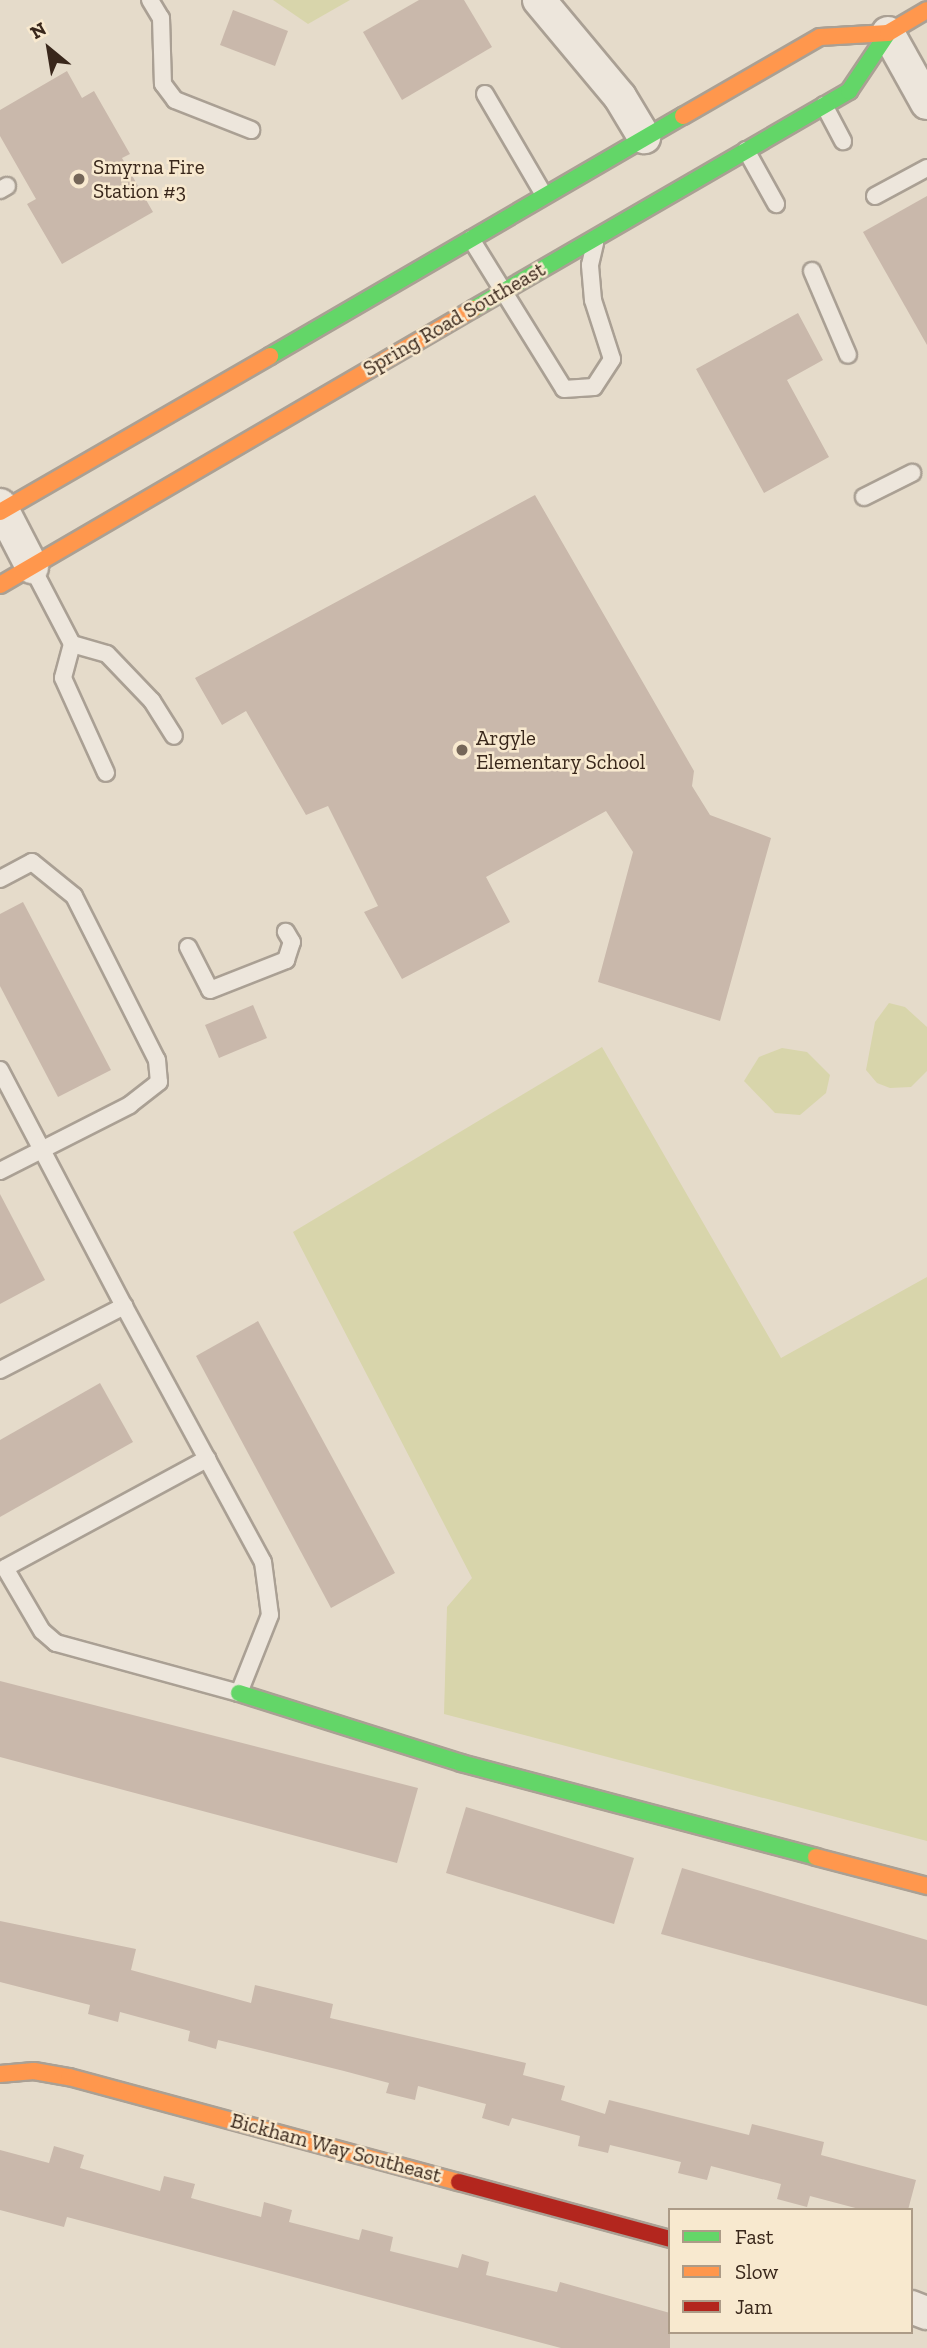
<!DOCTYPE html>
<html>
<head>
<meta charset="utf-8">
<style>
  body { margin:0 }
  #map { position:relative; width:927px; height:2348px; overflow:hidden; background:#e5dbca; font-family:"Zilla Slab",serif }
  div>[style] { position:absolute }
  .green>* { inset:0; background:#d8d5ab }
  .building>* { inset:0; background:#c9b8ab }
  .roads { filter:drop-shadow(2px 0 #aaa094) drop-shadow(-2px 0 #aaa094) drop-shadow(0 2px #aaa094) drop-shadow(0 -2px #aaa094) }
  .lane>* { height:16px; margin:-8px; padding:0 8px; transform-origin:8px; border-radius:8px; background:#ede6dc }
  .street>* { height:32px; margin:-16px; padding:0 16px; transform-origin:16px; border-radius:16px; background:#ede6dc }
  .fast>* { height:16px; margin:-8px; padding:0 8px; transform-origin:8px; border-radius:8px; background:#63d668 }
  .slow>* { height:16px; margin:-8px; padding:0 8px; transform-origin:8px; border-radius:8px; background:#ff974d }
  .jam>* { height:16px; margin:-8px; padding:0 8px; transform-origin:8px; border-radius:8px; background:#b3261e }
  .dots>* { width:19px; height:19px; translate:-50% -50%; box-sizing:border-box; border:4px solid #f8e9cf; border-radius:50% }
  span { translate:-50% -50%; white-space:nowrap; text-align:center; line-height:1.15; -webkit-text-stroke:5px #f8e9cf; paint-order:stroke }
  .poi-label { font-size:21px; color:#39271b }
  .left { translate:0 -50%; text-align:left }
  .street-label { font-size:21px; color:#39271b }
  .legend { position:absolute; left:668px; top:2208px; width:245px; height:126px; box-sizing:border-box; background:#f8e9cf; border:2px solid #ac9b87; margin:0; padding:9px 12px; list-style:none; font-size:21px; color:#39271b }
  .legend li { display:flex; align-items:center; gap:14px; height:35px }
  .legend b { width:35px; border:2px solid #ac9b87 }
  .north { position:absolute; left:14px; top:14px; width:70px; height:70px; -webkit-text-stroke:5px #f8e9cf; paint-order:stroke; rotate:330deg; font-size:19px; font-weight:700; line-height:28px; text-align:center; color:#39271b }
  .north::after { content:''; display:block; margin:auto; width:24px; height:32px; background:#39271b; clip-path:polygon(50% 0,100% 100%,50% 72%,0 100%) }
</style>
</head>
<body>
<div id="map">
  <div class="green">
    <i style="clip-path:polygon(273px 0,350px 0,308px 24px)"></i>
    <i style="clip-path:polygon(889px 1003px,905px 1007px,927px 1027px,927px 1071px,911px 1087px,890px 1088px,877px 1083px,866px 1070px,875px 1022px)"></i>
    <i style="clip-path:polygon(602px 1047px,781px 1358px,927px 1277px,927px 1841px,444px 1714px,447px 1607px,472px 1578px,293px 1232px)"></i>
    <i style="clip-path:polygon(782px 1048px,807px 1052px,830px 1075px,826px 1093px,800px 1115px,775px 1113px,744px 1081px,759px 1057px)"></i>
  </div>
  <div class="building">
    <i style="clip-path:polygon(419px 0,464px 0,492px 47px,402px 100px,363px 32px)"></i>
    <i style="clip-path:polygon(233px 10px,288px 31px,275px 66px,220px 45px)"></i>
    <i style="clip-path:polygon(67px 71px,82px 98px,94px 91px,130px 154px,122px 158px,153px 212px,62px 264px,27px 204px,36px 199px,0 136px,0 110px)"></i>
    <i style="clip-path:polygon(927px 196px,927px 345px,863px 232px)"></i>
    <i style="clip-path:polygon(798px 313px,823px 360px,787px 380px,829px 457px,764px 493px,696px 369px)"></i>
    <i style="clip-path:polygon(535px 495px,694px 771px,692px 786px,710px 815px,771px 838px,720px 1021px,598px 982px,633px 852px,606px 811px,486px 877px,510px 922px,402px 979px,364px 912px,378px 906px,328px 806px,306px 815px,246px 711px,222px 725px,195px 678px)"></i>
    <i style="clip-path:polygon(23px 902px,111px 1070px,58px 1097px,0 986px,0 914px)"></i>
    <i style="clip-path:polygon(253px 1005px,267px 1038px,219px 1058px,205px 1025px)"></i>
    <i style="clip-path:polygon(0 1194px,45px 1280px,0 1304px)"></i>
    <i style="clip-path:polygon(258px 1321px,395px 1573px,331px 1608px,196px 1356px)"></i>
    <i style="clip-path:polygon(100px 1383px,133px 1442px,0 1517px,0 1440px)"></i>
    <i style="clip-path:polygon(0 1681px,418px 1788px,397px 1863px,0 1757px)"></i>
    <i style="clip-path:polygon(466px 1807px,634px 1858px,614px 1924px,446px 1873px)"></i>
    <i style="clip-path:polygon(682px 1868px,927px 1940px,927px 2006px,661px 1934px)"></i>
    <i style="clip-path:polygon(0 1921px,136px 1949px,131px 1970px,251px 2003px,255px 1985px,333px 2004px,330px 2018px,526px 2063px,523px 2075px,565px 2086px,561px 2100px,605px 2114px,609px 2100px,749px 2135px,752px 2124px,824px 2142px,821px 2155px,916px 2180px,908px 2210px,863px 2210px,810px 2196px,807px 2207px,777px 2199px,781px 2184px,711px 2166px,707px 2180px,678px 2173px,681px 2162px,610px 2145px,608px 2153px,578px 2146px,580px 2136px,512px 2118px,509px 2126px,482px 2118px,486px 2104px,418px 2086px,415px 2100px,386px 2093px,389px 2083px,344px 2071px,218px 2040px,216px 2049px,188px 2041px,190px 2031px,120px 2012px,118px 2022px,88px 2014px,90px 2005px,0 1982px)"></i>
    <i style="clip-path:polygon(54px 2146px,84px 2155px,80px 2168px,160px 2191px,164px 2176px,195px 2184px,191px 2198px,261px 2217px,264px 2202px,292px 2210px,289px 2222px,359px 2240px,362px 2229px,393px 2237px,390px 2251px,458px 2268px,462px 2254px,489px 2262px,486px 2275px,557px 2292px,560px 2282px,670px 2313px,670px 2348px,561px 2348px,67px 2217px,64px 2227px,0 2210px,0 2150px,49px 2163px)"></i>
  </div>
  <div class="roads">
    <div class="lane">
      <i style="left:150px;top:0;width:21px;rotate:59deg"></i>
      <i style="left:161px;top:18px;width:66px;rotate:88.3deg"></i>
      <i style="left:163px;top:84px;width:20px;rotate:53deg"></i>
      <i style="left:175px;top:100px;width:82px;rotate:21.5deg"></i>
      <i style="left:485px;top:94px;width:117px;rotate:59.7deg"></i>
      <i style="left:824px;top:105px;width:41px;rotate:62.2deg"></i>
      <i style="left:746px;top:150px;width:62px;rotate:60.9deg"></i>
      <i style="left:0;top:190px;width:8px;rotate:-30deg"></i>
      <i style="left:875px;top:196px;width:59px;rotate:-28.3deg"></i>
      <i style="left:471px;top:239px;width:176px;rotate:58.2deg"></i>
      <i style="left:564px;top:389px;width:30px;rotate:-4deg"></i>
      <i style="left:594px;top:387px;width:33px;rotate:-57deg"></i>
      <i style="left:612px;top:359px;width:62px;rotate:-107.9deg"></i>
      <i style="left:593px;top:300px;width:35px;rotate:-95deg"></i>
      <i style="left:590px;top:265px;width:23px;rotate:-77deg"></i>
      <i style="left:812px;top:271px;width:91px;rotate:66.8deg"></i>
      <i style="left:864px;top:497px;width:54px;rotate:-26.6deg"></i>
      <i style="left:32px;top:567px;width:87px;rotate:62.5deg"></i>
      <i style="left:72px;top:644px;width:35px;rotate:105deg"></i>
      <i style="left:63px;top:678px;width:104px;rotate:65.6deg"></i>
      <i style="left:72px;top:644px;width:36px;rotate:16deg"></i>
      <i style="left:107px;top:654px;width:65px;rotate:46.2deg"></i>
      <i style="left:152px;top:701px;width:41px;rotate:57.8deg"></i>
      <i style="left:0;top:879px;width:36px;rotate:-28deg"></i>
      <i style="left:32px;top:862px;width:54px;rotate:39deg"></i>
      <i style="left:74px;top:896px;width:184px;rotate:63.2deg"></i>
      <i style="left:157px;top:1060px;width:22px;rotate:85deg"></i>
      <i style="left:159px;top:1082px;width:37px;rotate:142deg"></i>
      <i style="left:130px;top:1105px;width:146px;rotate:153.1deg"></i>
      <i style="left:188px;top:947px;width:48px;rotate:62.9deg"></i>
      <i style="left:210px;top:990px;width:82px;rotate:-21.5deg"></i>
      <i style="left:286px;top:960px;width:19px;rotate:-72deg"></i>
      <i style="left:292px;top:942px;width:12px;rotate:-121deg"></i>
      <i style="left:0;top:1070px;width:267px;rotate:62.3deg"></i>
      <i style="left:0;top:1370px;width:140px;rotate:-27.3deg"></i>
      <i style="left:124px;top:1306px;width:174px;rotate:61.5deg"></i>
      <i style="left:207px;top:1459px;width:117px;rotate:61.5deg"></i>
      <i style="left:263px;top:1562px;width:53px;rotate:82.5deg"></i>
      <i style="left:270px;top:1615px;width:84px;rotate:111.7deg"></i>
      <i style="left:239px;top:1693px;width:190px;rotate:-164.7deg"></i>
      <i style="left:56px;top:1643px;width:18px;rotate:-139deg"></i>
      <i style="left:42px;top:1631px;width:73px;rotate:-120.4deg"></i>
      <i style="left:5px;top:1568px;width:230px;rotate:-28.4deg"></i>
    </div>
    <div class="street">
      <i style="left:539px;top:0;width:126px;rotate:50.1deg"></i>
      <i style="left:620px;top:97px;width:47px;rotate:59deg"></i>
      <i style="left:888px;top:33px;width:80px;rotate:60.9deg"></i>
      <i style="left:0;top:505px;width:70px;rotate:62.7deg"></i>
      <i style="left:911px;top:2307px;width:17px;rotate:21deg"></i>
    </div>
    <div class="fast">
      <i style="left:473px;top:309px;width:435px;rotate:-30.1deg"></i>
      <i style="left:849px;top:91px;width:70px;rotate:-56.1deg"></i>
      <i style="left:270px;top:356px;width:478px;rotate:-30.2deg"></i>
      <i style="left:239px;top:1693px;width:233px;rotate:17.5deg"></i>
      <i style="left:461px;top:1763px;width:367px;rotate:14.8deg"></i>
    </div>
    <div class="slow">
      <i style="left:683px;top:116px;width:158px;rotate:-30deg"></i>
      <i style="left:820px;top:37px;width:68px;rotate:-3.4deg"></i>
      <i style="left:888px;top:33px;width:45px;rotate:-30.5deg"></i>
      <i style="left:0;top:512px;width:312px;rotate:-30deg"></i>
      <i style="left:0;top:585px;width:548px;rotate:-30.26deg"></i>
      <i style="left:816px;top:1857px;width:115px;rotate:14.6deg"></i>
      <i style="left:0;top:2074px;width:34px;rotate:-5deg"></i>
      <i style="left:34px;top:2071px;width:36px;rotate:10deg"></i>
      <i style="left:69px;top:2077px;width:404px;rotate:15.1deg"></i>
    </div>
    <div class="jam">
      <i style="left:459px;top:2182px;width:219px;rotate:15.1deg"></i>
    </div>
  </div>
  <div class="dots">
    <i style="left:79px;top:179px;background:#756658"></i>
    <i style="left:462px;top:750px;background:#756658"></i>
  </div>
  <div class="poi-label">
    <span class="left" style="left:93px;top:179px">Smyrna Fire<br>Station #3</span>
    <span class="left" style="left:476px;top:750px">Argyle<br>Elementary School</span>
  </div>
  <div class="street-label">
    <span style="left:454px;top:319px;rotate:-30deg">Spring Road Southeast</span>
    <span style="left:336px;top:2148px;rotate:15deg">Bickham Way Southeast</span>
  </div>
  <ul class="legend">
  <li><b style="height:9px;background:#63d668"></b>Fast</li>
  <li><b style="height:9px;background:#ff974d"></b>Slow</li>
  <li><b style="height:9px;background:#b3261e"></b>Jam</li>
  </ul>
  <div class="north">N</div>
</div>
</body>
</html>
